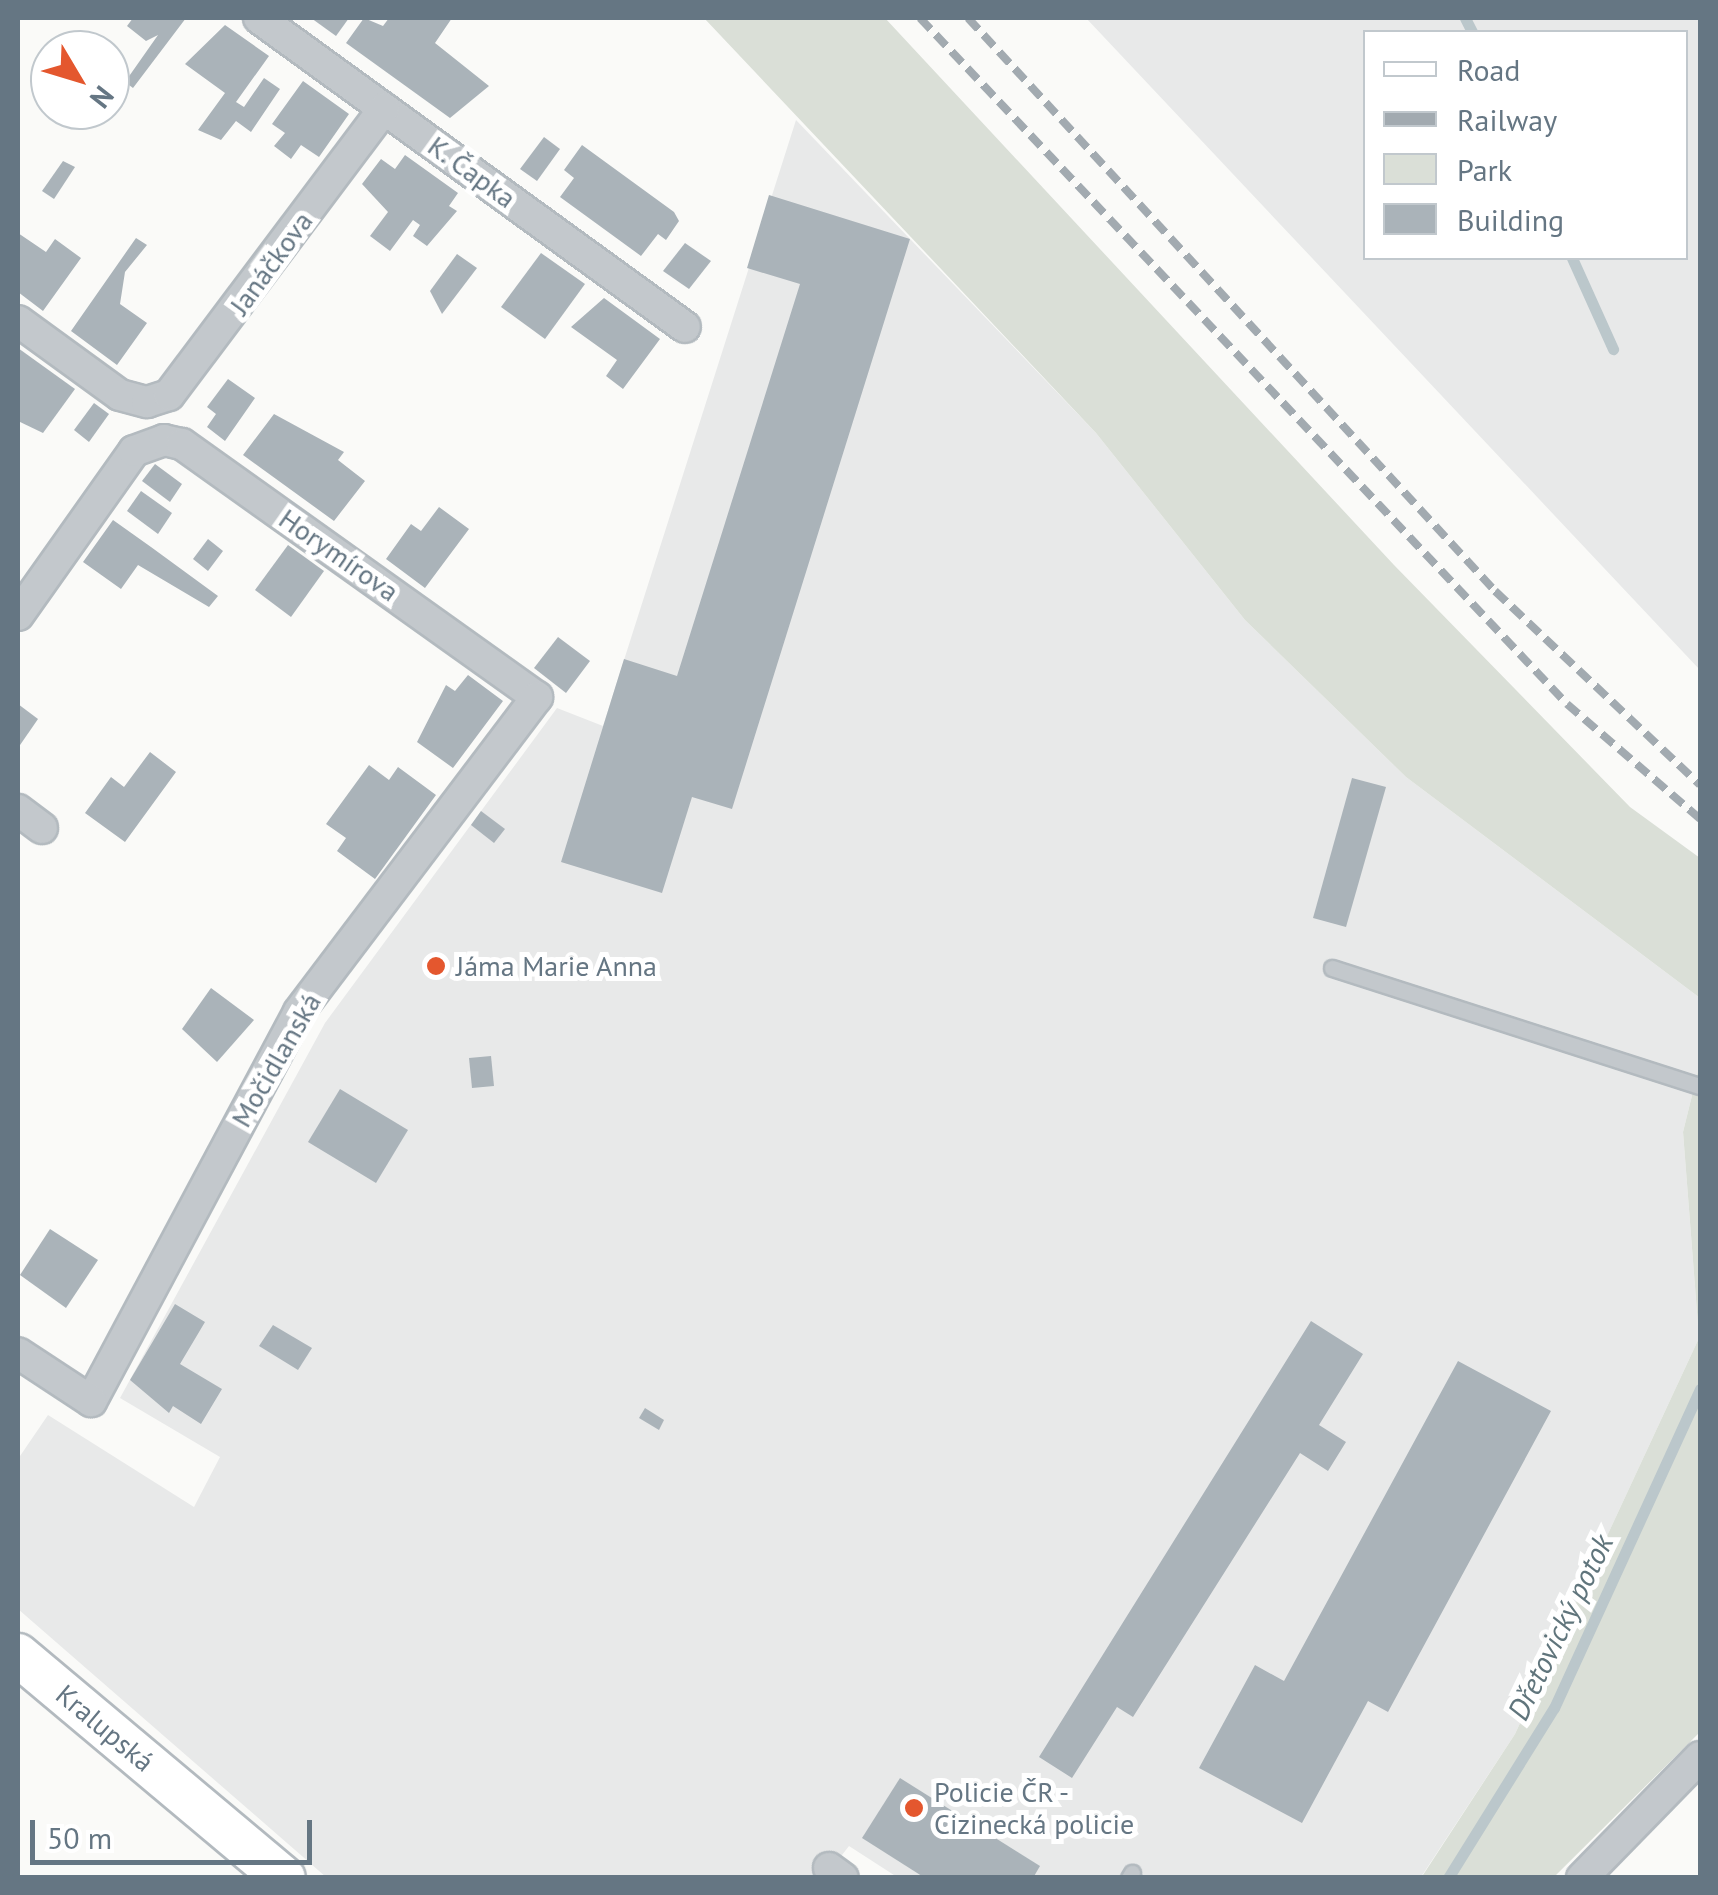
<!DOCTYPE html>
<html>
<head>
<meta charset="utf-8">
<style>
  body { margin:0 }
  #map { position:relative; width:1718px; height:1895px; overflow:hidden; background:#fafaf8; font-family:"PT Sans",sans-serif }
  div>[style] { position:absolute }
  .built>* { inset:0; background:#e8e9e9 }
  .green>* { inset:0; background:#dadfd7 }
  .stream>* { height:11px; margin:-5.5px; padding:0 5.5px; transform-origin:5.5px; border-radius:5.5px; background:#bbc7cb }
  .building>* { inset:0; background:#aab3b9 }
  .roads { filter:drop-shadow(2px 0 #b3babf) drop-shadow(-2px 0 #b3babf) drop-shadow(0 2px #b3babf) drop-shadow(0 -2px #b3babf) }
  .service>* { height:15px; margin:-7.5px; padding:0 7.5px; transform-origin:7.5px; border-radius:7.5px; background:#c3c8cc }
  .minor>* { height:30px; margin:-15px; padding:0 15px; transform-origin:15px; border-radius:15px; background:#c3c8cc }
  .secondary>* { height:42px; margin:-21px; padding:0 21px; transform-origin:21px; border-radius:21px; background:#fff }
  .rail>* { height:8px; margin-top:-4px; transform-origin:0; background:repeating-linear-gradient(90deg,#a2aab0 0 15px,transparent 0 23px) }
  .dots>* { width:28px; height:28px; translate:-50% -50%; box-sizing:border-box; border:5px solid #fff; border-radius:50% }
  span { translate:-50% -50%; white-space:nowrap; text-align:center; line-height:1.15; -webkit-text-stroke:10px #fff; paint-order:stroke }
  .street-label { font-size:28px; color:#657683 }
  .poi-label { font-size:28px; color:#657683 }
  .left { translate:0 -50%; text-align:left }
  .water-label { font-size:30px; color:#60757c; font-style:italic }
  .frame { position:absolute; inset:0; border:20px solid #657683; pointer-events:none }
  .legend { position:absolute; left:1363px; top:30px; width:325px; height:230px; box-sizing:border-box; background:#fff; border:2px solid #c1c8cd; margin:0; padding:12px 18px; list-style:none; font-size:30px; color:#657683 }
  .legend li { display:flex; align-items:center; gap:20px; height:50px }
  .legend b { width:50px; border:2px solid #c1c8cd }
  .north { position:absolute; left:30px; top:30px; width:100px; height:100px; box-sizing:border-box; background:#fff; border:2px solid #c1c8cd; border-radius:50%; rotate:128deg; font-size:28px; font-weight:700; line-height:40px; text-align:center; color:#657683 }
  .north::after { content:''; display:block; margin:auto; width:35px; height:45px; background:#e4572e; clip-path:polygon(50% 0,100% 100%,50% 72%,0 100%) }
  .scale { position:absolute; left:30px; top:1820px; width:282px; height:45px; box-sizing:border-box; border:5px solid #657683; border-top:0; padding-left:12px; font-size:30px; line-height:35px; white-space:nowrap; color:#657683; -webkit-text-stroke:8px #fff; paint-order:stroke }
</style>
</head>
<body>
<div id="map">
  <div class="built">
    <i style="clip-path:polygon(evenodd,1086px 18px,1700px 18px,1700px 670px,1086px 18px,1366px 32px,1686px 32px,1686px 258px,1366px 258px,1366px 32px)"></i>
    <i style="clip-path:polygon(796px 120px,1096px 433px,1245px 620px,1406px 777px,1700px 998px,1700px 1063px,1683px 1132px,1699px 1338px,1515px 1734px,1421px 1877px,897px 1877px,849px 1846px,825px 1877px,326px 1877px,18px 1609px,18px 1459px,48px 1415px,194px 1507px,220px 1457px,120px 1398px,325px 1023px,557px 708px,603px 726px)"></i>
  </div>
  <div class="green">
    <i style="clip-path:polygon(704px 18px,885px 18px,1394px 565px,1630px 807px,1700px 858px,1700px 998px,1406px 777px,1245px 620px,1096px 433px)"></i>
    <i style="clip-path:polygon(1700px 1063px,1700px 1732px,1554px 1877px,1421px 1878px,1515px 1734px,1699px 1338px,1683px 1132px)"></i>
  </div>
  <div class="stream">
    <i style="left:1465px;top:18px;width:16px;rotate:63deg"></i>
    <i style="left:1572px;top:258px;width:100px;rotate:65.7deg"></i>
    <i style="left:1448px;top:1878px;width:200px;rotate:-58.1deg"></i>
    <i style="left:1554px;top:1708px;width:351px;rotate:-65.4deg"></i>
  </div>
  <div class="building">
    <i style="clip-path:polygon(133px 18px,186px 18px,133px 88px,125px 82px,158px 35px,146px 41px,127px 26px)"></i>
    <i style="clip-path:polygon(311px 18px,349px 18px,336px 36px)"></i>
    <i style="clip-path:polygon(364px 18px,383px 26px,389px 18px,452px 18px,435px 43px,489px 86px,450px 118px,346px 43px)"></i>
    <i style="clip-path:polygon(225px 25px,269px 56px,236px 102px,244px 107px,264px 78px,280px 89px,251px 132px,236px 121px,221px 140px,198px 130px,225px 93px,185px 64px)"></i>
    <i style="clip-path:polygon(303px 81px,349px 114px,319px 157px,301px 145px,291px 159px,274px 146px,285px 133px,272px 124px)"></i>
    <i style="clip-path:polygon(544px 137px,560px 149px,537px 181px,520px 169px)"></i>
    <i style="clip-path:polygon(582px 145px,674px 212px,679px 221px,666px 240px,658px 234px,641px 256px,560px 197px,574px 178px,564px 170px)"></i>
    <i style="clip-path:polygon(405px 155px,458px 193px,449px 206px,457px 211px,427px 246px,413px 236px,420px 225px,413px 220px,390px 251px,370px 236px,388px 212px,362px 184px,381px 159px,395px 169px)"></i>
    <i style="clip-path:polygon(63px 161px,75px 167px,54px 199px,42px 191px)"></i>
    <i style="clip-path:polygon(769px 195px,910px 239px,732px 809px,692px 797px,662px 893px,561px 862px,624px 659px,677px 676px,800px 284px,747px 268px)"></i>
    <i style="clip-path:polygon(18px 233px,46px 252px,55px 239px,81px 258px,43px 311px,18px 292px)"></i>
    <i style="clip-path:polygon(136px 238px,147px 245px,125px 272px,120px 304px,147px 323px,117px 365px,71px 331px)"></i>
    <i style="clip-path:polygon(685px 243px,711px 261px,689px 289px,663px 271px)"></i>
    <i style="clip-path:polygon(541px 253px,585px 284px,545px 339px,501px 307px)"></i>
    <i style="clip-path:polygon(457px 254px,477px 268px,442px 314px,430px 291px)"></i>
    <i style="clip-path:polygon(604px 298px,660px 339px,623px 389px,606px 376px,617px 360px,571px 327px)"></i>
    <i style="clip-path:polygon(18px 348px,75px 389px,43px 433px,18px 421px)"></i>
    <i style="clip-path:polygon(228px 379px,255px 398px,225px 441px,207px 427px,216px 414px,207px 407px)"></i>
    <i style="clip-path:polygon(94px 403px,109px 414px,89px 442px,74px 430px)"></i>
    <i style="clip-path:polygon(274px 414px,344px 452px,338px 460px,365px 481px,334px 521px,243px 455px)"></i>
    <i style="clip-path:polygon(155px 464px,182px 484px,170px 502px,142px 481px)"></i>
    <i style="clip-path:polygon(141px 491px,172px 513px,158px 534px,127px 511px)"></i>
    <i style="clip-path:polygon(439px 507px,469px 529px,425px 588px,386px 559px,411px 524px,421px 531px)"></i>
    <i style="clip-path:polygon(113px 520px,151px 547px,218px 596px,209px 607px,138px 565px,121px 589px,83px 562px)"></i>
    <i style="clip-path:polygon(208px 539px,223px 551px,208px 571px,193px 559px)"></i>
    <i style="clip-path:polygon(288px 545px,324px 571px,291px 617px,255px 590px)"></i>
    <i style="clip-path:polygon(558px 637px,590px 661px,566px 693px,534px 668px)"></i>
    <i style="clip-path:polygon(468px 675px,503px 701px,453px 768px,417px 742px,446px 685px,455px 691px)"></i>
    <i style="clip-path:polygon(18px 704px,38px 719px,18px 748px)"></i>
    <i style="clip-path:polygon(150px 752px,176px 772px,125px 842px,85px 813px,111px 777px,124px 787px)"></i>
    <i style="clip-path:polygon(369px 765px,389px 780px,398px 767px,436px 795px,375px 879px,337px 851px,346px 838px,326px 824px)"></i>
    <i style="clip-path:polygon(1352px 778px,1386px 787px,1346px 927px,1313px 918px)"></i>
    <i style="clip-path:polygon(481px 811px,505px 829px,494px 843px,471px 825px)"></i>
    <i style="clip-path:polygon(211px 988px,254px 1020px,217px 1062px,182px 1029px)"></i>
    <i style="clip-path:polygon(491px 1056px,494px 1086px,472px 1088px,469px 1058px)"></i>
    <i style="clip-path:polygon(340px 1089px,408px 1130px,376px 1183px,308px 1142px)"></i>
    <i style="clip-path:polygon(50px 1229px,98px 1260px,66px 1308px,20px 1275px)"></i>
    <i style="clip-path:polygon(175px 1304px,205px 1322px,180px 1364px,222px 1389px,201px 1424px,173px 1406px,169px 1413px,130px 1380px)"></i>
    <i style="clip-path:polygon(1311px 1321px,1363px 1354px,1319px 1425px,1346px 1442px,1328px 1471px,1300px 1453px,1133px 1717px,1117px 1707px,1072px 1778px,1039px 1757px)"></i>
    <i style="clip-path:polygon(273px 1325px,312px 1348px,298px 1370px,259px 1346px)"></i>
    <i style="clip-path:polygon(1458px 1361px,1551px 1411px,1388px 1712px,1368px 1701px,1302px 1823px,1199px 1768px,1255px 1665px,1284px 1681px)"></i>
    <i style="clip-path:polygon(645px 1408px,664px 1420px,659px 1430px,639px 1418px)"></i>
    <i style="clip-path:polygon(900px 1778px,1040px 1866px,1033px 1878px,925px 1878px,862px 1838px)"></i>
  </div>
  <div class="roads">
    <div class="service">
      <i style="left:1332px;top:968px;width:386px;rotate:17.8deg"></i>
      <i style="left:1129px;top:1878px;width:6px;rotate:-59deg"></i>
    </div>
    <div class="minor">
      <i style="left:259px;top:18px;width:526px;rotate:35.96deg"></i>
      <i style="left:18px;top:321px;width:126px;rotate:36deg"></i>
      <i style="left:120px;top:395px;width:28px;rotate:15deg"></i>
      <i style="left:147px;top:402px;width:23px;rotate:-18deg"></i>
      <i style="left:169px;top:395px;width:358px;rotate:-53.1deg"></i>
      <i style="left:18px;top:615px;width:201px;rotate:-54.7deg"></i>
      <i style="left:134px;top:451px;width:32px;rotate:-20deg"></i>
      <i style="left:164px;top:440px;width:18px;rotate:13deg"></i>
      <i style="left:182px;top:444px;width:436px;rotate:35.5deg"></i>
      <i style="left:537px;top:697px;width:395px;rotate:127.1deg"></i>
      <i style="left:299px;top:1012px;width:441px;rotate:118.1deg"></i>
      <i style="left:91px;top:1401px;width:87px;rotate:-146.7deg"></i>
      <i style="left:18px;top:810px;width:30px;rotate:37deg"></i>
      <i style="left:829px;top:1868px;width:17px;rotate:36deg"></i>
      <i style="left:1582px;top:1878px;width:169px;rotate:-45.7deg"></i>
    </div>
    <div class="secondary">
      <i style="left:18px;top:1655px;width:347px;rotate:40deg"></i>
    </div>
  </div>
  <div class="rail">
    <i style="left:920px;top:18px;width:943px;rotate:46.68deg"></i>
    <i style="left:1567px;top:704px;width:176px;rotate:40.8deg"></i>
    <i style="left:968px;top:18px;width:778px;rotate:47.39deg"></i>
    <i style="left:1495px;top:591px;width:282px;rotate:43.4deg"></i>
  </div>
  <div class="dots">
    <i style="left:436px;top:966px;background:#e4572e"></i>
    <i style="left:914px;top:1808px;background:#e4572e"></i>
  </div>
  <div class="street-label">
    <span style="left:472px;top:172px;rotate:36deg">K. Čapka</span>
    <span style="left:271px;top:263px;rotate:-54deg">Janáčkova</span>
    <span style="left:339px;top:555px;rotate:35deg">Horymírova</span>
    <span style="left:276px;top:1060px;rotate:-60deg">Močidlanská</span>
    <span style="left:105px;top:1728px;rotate:40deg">Kralupská</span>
  </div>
  <div class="poi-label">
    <span class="left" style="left:456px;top:966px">Jáma Marie Anna</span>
    <span class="left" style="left:934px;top:1808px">Policie ČR -<br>Cizinecká policie</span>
  </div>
  <div class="water-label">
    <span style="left:1560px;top:1627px;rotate:-64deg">Dřetovický potok</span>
  </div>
  <div class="frame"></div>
  <ul class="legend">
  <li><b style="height:12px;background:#fff"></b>Road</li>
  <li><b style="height:12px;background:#a2aab0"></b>Railway</li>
  <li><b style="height:28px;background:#dadfd7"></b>Park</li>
  <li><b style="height:28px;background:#aab3b9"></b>Building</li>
  </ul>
  <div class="north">N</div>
  <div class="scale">50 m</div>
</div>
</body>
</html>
